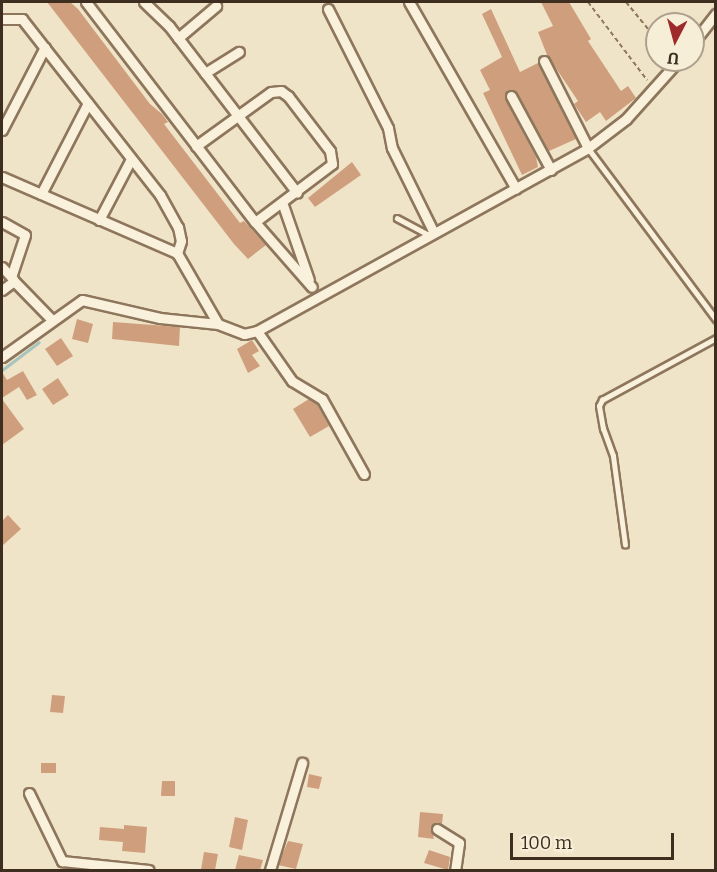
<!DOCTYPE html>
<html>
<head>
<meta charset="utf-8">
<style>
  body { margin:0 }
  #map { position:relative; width:717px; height:872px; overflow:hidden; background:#f0e4c8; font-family:Bitter,serif }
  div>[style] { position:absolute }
  .stream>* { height:3px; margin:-1.5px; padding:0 1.5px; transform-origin:1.5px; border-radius:1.5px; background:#a9c4bc }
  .building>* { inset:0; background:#cf9f7d }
  .path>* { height:2px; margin-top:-1px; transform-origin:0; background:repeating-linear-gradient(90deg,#8d765c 0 4.5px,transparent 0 7.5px) }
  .roads { filter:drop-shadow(2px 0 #8d765c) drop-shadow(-2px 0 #8d765c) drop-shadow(0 2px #8d765c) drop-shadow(0 -2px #8d765c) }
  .service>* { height:4.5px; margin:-2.25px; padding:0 2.25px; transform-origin:2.25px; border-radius:2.25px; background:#faf1dc }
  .minor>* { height:9px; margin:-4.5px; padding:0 4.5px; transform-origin:4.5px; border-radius:4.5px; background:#faf1dc }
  span { translate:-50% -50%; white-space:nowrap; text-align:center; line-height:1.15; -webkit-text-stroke:4.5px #f7eed8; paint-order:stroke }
  .frame { position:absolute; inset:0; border:3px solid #3d2e20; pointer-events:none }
  .north { position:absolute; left:645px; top:12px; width:60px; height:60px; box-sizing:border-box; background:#f7eed8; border:2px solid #ada18e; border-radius:50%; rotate:186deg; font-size:16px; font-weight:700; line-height:24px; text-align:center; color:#3d2e20 }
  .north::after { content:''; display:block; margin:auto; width:21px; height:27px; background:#9e2a2b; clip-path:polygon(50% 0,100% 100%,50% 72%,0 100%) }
  .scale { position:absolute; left:510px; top:833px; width:164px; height:27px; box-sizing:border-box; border:3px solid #3d2e20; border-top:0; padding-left:8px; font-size:18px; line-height:21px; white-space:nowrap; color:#3d2e20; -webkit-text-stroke:4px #f7eed8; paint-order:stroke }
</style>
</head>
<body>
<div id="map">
  <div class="stream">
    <i style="left:2px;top:370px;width:46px;rotate:-37.1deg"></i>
  </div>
  <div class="building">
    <i style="clip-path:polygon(47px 2px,70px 2px,78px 9px,150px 104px,162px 114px,168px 122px,164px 124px,240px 223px,244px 221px,266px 245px,248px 259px,234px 244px)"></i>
    <i style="clip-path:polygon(541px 2px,569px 2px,591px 39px,588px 41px,621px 91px,628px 86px,636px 98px,606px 121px,600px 112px,586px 122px,574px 104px,578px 101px,547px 55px,538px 32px,553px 26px)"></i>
    <i style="clip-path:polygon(491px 9px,520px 72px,538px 63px,576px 139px,549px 151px,517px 93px,507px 90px,505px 99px,536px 157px,538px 167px,522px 175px,483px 93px,490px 90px,480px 70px,502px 57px,482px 14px)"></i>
    <i style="clip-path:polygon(352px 162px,361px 175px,315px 207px,308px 198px)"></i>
    <i style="clip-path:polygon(77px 319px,93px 324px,88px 343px,72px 339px)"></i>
    <i style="clip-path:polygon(113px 322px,180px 327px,179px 346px,112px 339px)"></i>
    <i style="clip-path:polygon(61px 338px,73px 356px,57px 366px,45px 349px)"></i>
    <i style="clip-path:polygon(252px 340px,259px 351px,252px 355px,260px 366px,248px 373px,237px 349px)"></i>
    <i style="clip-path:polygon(23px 371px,37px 395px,27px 400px,19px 387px,2px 398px,2px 372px,7px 380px)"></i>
    <i style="clip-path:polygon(58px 378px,69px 395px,53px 405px,42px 389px)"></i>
    <i style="clip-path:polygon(2px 399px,24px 429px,2px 445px)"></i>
    <i style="clip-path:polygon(309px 399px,317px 404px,329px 426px,310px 437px,293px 409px)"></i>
    <i style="clip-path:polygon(8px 515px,21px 529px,2px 546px,2px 521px)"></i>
    <i style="clip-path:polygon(52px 695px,65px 696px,63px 713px,50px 712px)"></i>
    <i style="clip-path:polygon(41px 763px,56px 763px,56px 773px,41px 773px)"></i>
    <i style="clip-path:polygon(309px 774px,322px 777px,319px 789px,307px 787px)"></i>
    <i style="clip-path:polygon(162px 781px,175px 781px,175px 796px,161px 796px)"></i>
    <i style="clip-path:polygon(420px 812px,443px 814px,442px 824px,431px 826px,434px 839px,418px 837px)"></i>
    <i style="clip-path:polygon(235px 817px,248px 820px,242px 850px,229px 847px)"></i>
    <i style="clip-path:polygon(124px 825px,147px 827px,145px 853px,122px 851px,123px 842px,99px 840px,100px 827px,124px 829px)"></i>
    <i style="clip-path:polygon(288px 841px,303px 844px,296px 869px,278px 865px)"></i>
    <i style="clip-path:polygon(429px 850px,450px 857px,448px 870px,424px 863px)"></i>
    <i style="clip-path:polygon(204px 852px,218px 854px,215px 870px,201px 870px)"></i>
    <i style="clip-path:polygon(239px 855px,263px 860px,260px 870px,235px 870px)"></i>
  </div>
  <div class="path">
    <i style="left:588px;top:2px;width:98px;rotate:52.9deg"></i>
    <i style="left:626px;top:2px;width:49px;rotate:50.8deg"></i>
  </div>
  <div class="roads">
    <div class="service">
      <i style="left:588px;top:148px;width:214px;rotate:53.2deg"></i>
      <i style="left:397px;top:218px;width:34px;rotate:28deg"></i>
      <i style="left:625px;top:545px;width:90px;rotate:-97.7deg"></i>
      <i style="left:613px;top:456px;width:29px;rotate:-110deg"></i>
      <i style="left:603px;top:429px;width:23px;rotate:-100deg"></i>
      <i style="left:599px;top:406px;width:7px;rotate:-63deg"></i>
      <i style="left:602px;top:400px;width:130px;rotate:-28.5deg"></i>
    </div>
    <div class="minor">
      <i style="left:86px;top:2px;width:277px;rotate:52.5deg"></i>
      <i style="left:255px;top:222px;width:86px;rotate:48.8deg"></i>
      <i style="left:144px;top:2px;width:35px;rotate:44deg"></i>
      <i style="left:169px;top:26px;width:210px;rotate:52.5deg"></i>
      <i style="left:409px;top:2px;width:215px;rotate:60.2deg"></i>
      <i style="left:328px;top:9px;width:133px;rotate:63.2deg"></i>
      <i style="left:388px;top:128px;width:20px;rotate:79deg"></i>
      <i style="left:392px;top:148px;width:93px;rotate:63.7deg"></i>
      <i style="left:2px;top:19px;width:20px"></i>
      <i style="left:22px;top:19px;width:224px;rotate:51.9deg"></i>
      <i style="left:160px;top:195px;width:37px;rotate:61deg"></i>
      <i style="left:178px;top:227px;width:14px;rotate:78deg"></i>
      <i style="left:181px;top:241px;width:13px;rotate:108deg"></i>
      <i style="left:178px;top:38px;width:50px;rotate:-40.1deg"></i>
      <i style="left:693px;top:43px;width:37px;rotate:-52deg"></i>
      <i style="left:544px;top:61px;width:97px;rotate:63.2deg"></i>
      <i style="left:205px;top:73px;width:40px;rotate:-32deg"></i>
      <i style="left:511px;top:96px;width:84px;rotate:61.6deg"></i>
      <i style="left:2px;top:130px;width:93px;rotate:-62.6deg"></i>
      <i style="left:196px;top:146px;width:92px;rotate:-35.8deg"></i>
      <i style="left:271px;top:92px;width:10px;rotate:-6deg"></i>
      <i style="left:281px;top:91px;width:9px;rotate:36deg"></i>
      <i style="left:288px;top:96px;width:69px;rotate:52.6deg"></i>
      <i style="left:330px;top:151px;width:13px;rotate:81deg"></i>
      <i style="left:332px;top:164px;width:96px;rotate:143deg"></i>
      <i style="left:2px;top:177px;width:191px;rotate:23.5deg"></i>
      <i style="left:177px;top:253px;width:82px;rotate:60deg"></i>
      <i style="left:41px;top:194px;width:102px;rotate:-62.7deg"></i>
      <i style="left:283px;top:205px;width:79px;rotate:70.9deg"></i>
      <i style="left:99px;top:220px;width:67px;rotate:-62.3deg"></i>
      <i style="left:2px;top:222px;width:26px;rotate:29deg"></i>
      <i style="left:25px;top:235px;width:44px;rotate:108.4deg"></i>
      <i style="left:2px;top:267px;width:16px;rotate:47deg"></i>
      <i style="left:2px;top:290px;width:15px;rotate:-37deg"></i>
      <i style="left:14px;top:281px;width:54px;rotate:45.7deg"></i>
      <i style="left:257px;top:331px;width:61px;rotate:55deg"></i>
      <i style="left:292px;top:381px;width:35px;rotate:31deg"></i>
      <i style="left:322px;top:399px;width:86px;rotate:60.8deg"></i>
      <i style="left:2px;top:357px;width:98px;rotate:-35.5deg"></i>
      <i style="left:82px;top:300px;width:80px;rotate:13deg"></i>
      <i style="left:160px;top:318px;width:58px;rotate:5.9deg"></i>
      <i style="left:218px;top:324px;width:28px;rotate:21deg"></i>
      <i style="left:244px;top:334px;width:13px;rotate:-13deg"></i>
      <i style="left:257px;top:331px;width:378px;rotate:-28.9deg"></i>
      <i style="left:588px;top:148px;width:48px;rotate:-37.3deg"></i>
      <i style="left:626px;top:119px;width:79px;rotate:-48.1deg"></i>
      <i style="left:29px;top:793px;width:76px;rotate:64.1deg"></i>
      <i style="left:62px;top:861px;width:87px;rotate:5.9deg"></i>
      <i style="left:437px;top:829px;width:26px;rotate:32deg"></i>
      <i style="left:459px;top:843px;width:27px;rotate:98deg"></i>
      <i style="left:270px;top:870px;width:112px;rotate:-73.3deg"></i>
    </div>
  </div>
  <div class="frame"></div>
  <div class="north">U</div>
  <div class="scale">100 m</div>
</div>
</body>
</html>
